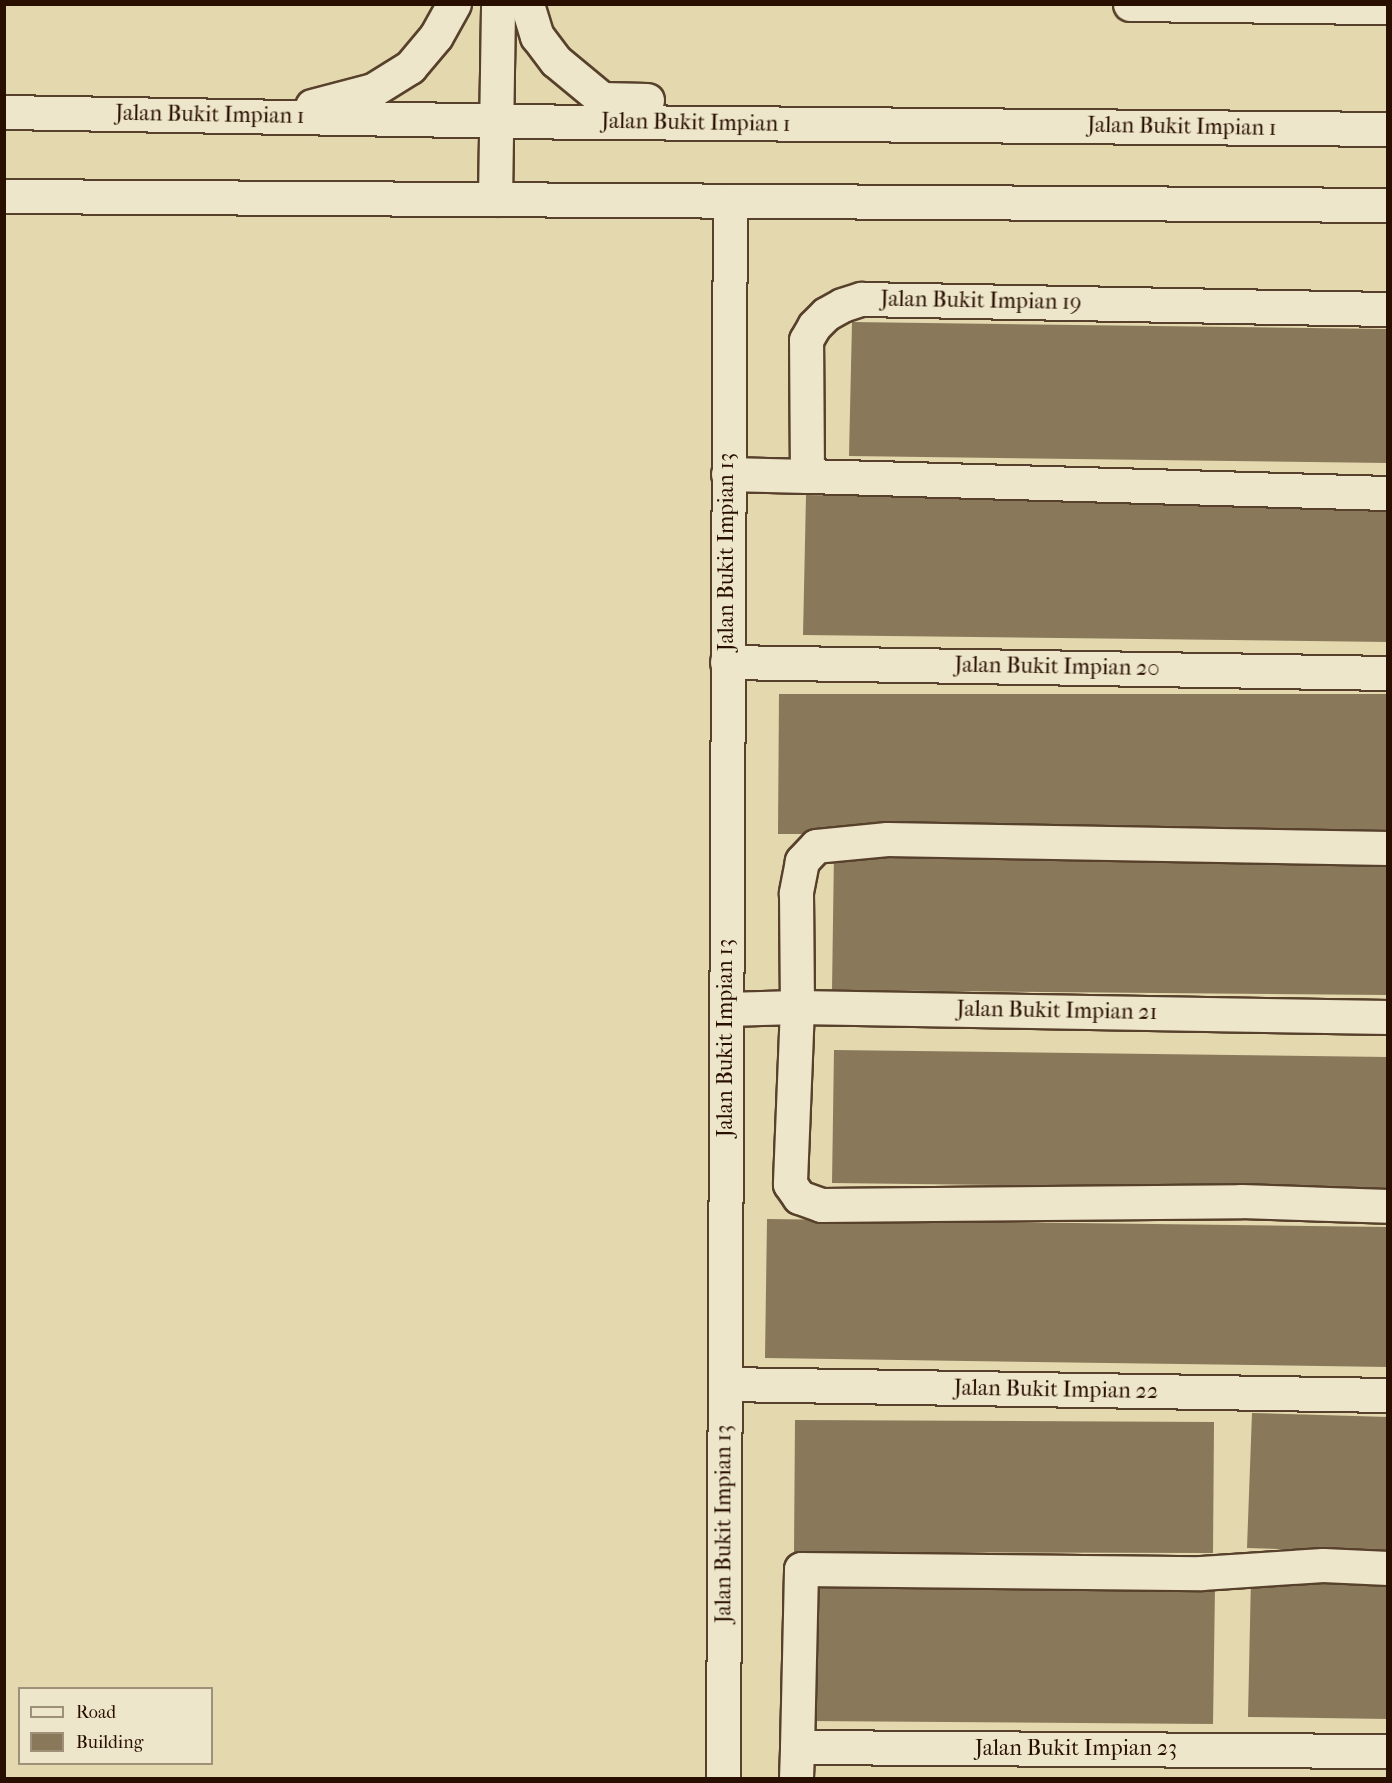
<!DOCTYPE html>
<html>
<head>
<meta charset="utf-8">
<style>
  body { margin:0 }
  #map { position:relative; width:1392px; height:1783px; overflow:hidden; background:#e4d8ae; font-family:"IM FELL French Canon",serif }
  div>[style] { position:absolute }
  .building>* { inset:0; background:#8a785a }
  .roads { filter:drop-shadow(2px 0 #58412c) drop-shadow(-2px 0 #58412c) drop-shadow(0 2px #58412c) drop-shadow(0 -2px #58412c) }
  .minor>* { height:33px; margin:-16.5px; padding:0 16.5px; transform-origin:16.5px; border-radius:16.5px; background:#ede6ca }
  span { translate:-50% -50%; white-space:nowrap; text-align:center; line-height:1.15; -webkit-text-stroke:6px #ede6ca; paint-order:stroke }
  .street-label { font-size:22px; color:#290f00 }
  .frame { position:absolute; inset:0; border:6px solid #290f00; pointer-events:none }
  .legend { position:absolute; left:18px; top:1687px; width:195px; height:78px; box-sizing:border-box; background:#ede6ca; border:2px solid #9f9079; margin:0; padding:8px 10px; list-style:none; font-size:18px; color:#290f00 }
  .legend li { display:flex; align-items:center; gap:12px; height:30px }
  .legend b { width:30px; border:2px solid #9f9079 }
</style>
</head>
<body>
<div id="map">
  <div class="building">
    <i style="clip-path:polygon(852px 322px,1388px 329px,1388px 463px,849px 456px)"></i>
    <i style="clip-path:polygon(806px 495px,1388px 502px,1388px 642px,803px 635px)"></i>
    <i style="clip-path:polygon(779px 694px,1388px 694px,1388px 834px,778px 834px)"></i>
    <i style="clip-path:polygon(834px 852px,1388px 857px,1388px 995px,832px 990px)"></i>
    <i style="clip-path:polygon(834px 1050px,1388px 1057px,1388px 1190px,832px 1183px)"></i>
    <i style="clip-path:polygon(767px 1219px,1388px 1227px,1388px 1367px,765px 1358px)"></i>
    <i style="clip-path:polygon(1252px 1413px,1388px 1417px,1388px 1552px,1247px 1548px)"></i>
    <i style="clip-path:polygon(795px 1420px,1214px 1422px,1213px 1553px,794px 1552px)"></i>
    <i style="clip-path:polygon(1251px 1577px,1388px 1579px,1388px 1719px,1248px 1717px)"></i>
    <i style="clip-path:polygon(809px 1584px,1215px 1586px,1213px 1724px,807px 1721px)"></i>
  </div>
  <div class="roads">
    <div class="minor">
      <i style="left:527px;top:4px;width:34px;rotate:73deg"></i>
      <i style="left:537px;top:36px;width:31px;rotate:53deg"></i>
      <i style="left:556px;top:61px;width:60px;rotate:39.6deg"></i>
      <i style="left:602px;top:99px;width:45px;rotate:1.3deg"></i>
      <i style="left:1130px;top:4px;width:258px;rotate:0.7deg"></i>
      <i style="left:312px;top:106px;width:63px;rotate:-14.7deg"></i>
      <i style="left:373px;top:90px;width:44px;rotate:-31.9deg"></i>
      <i style="left:410px;top:67px;width:40px;rotate:-50deg"></i>
      <i style="left:436px;top:36px;width:37px;rotate:-61deg"></i>
      <i style="left:4px;top:112px;width:492px;rotate:1deg"></i>
      <i style="left:496px;top:121px;width:892px;rotate:0.51deg"></i>
      <i style="left:4px;top:196px;width:1384px;rotate:0.37deg"></i>
      <i style="left:495px;top:199px;width:195px;rotate:-89.1deg"></i>
      <i style="left:728px;top:474px;width:79px;rotate:1.5deg"></i>
      <i style="left:807px;top:476px;width:136px;rotate:-90.4deg"></i>
      <i style="left:806px;top:340px;width:16px;rotate:-60deg"></i>
      <i style="left:814px;top:326px;width:17px;rotate:-45deg"></i>
      <i style="left:826px;top:314px;width:18px;rotate:-29deg"></i>
      <i style="left:842px;top:305px;width:20px;rotate:-18deg"></i>
      <i style="left:861px;top:299px;width:527px;rotate:1.09deg"></i>
      <i style="left:807px;top:476px;width:581px;rotate:1.68deg"></i>
      <i style="left:727px;top:662px;width:661px;rotate:0.95deg"></i>
      <i style="left:1388px;top:848px;width:501px;rotate:-178.97deg"></i>
      <i style="left:887px;top:839px;width:71px;rotate:174.4deg"></i>
      <i style="left:816px;top:846px;width:21px;rotate:133deg"></i>
      <i style="left:802px;top:861px;width:33px;rotate:101deg"></i>
      <i style="left:796px;top:893px;width:114px;rotate:89.5deg"></i>
      <i style="left:797px;top:1007px;width:177px;rotate:92.3deg"></i>
      <i style="left:790px;top:1184px;width:16px;rotate:55deg"></i>
      <i style="left:799px;top:1197px;width:23px;rotate:20deg"></i>
      <i style="left:821px;top:1205px;width:420px;rotate:-0.5deg"></i>
      <i style="left:1241px;top:1201px;width:147px;rotate:1.9deg"></i>
      <i style="left:726px;top:1009px;width:71px;rotate:-1.6deg"></i>
      <i style="left:797px;top:1007px;width:591px;rotate:0.97deg"></i>
      <i style="left:725px;top:1384px;width:663px;rotate:0.95deg"></i>
      <i style="left:797px;top:1747px;width:178px;rotate:-88.7deg"></i>
      <i style="left:801px;top:1569px;width:400px;rotate:0.6deg"></i>
      <i style="left:1201px;top:1573px;width:122px;rotate:-3.8deg"></i>
      <i style="left:1323px;top:1565px;width:65px;rotate:2.6deg"></i>
      <i style="left:723px;top:1778px;width:1577px;rotate:-89.75deg"></i>
      <i style="left:796px;top:1778px;width:31px;rotate:-88deg"></i>
      <i style="left:797px;top:1747px;width:591px;rotate:0.39deg"></i>
    </div>
  </div>
  <div class="street-label">
    <span style="left:210px;top:115px;rotate:1deg">Jalan Bukit Impian 1</span>
    <span style="left:696px;top:123px;rotate:1deg">Jalan Bukit Impian 1</span>
    <span style="left:1182px;top:127px;rotate:1deg">Jalan Bukit Impian 1</span>
    <span style="left:981px;top:301px;rotate:1deg">Jalan Bukit Impian 19</span>
    <span style="left:727px;top:552px;rotate:-90deg">Jalan Bukit Impian 13</span>
    <span style="left:1057px;top:667px;rotate:1deg">Jalan Bukit Impian 20</span>
    <span style="left:1057px;top:1011px;rotate:1deg">Jalan Bukit Impian 21</span>
    <span style="left:726px;top:1038px;rotate:-90deg">Jalan Bukit Impian 13</span>
    <span style="left:1056px;top:1390px;rotate:1deg">Jalan Bukit Impian 22</span>
    <span style="left:724px;top:1524px;rotate:-90deg">Jalan Bukit Impian 13</span>
    <span style="left:1076px;top:1749px">Jalan Bukit Impian 23</span>
  </div>
  <div class="frame"></div>
  <ul class="legend">
  <li><b style="height:8px;background:#ede6ca"></b>Road</li>
  <li><b style="height:16px;background:#8a785a"></b>Building</li>
  </ul>
</div>
</body>
</html>
